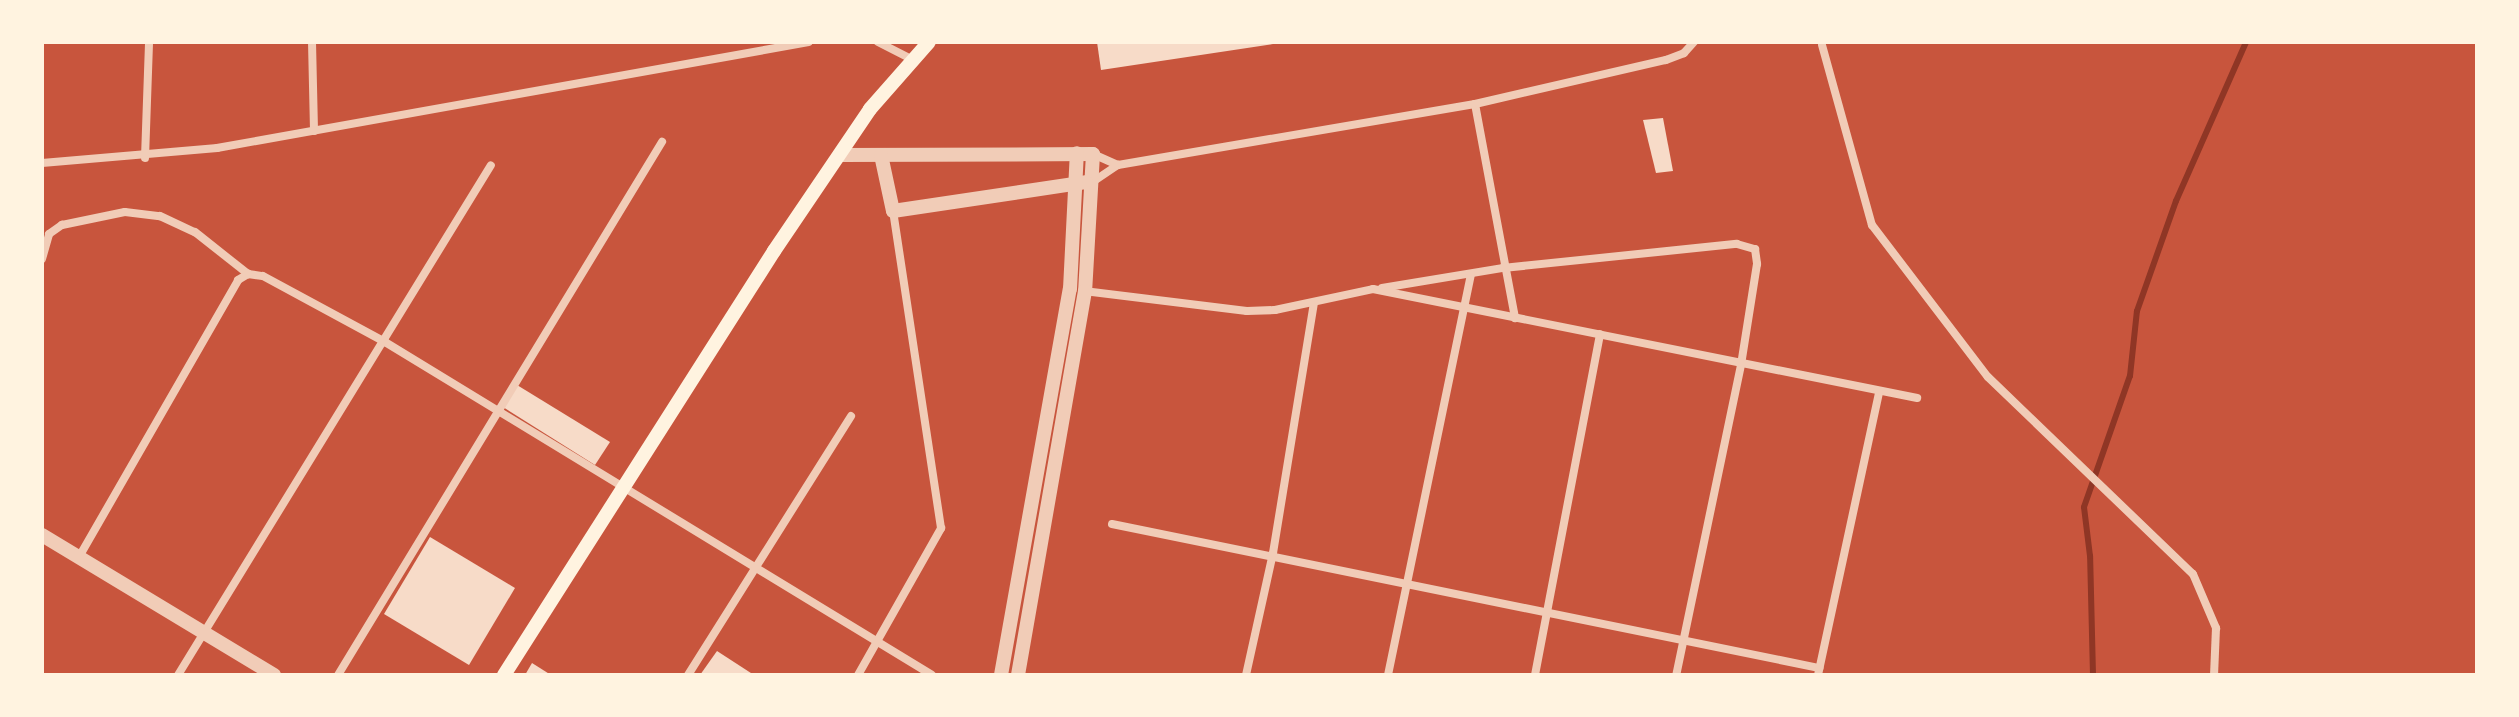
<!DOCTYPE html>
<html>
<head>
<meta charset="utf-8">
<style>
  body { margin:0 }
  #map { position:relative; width:2519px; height:717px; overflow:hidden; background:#c8553d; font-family:"DM Sans",sans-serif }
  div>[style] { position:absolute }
  .stream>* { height:6px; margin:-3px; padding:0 3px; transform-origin:3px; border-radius:3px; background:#8f3625 }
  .building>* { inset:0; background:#f7dbc8 }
  .minor>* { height:8px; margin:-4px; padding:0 4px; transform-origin:4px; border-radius:4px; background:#f1ccb7 }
  .tertiary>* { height:14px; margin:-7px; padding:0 7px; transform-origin:7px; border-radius:7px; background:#f1ccb7 }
  .secondary>* { height:14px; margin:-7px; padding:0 7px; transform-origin:7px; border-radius:7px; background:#fff3e0 }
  span { translate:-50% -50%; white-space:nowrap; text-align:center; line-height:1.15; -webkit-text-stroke:6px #fff3e0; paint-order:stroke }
  .frame { position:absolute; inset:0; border:44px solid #fff3e0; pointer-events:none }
</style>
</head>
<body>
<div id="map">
  <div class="stream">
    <i style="left:2093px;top:675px;width:119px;rotate:-91.4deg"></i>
    <i style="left:2090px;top:556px;width:49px;rotate:-97deg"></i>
    <i style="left:2084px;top:507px;width:139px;rotate:-70.7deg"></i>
    <i style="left:2130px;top:376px;width:65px;rotate:-83.9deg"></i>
    <i style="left:2137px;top:311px;width:117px;rotate:-70.5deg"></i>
    <i style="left:2176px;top:201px;width:174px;rotate:-66.2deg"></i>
  </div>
  <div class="building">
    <i style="clip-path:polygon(1097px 42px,1273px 42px,1273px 44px,1101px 70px)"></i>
    <i style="clip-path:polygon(1663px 118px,1673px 171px,1656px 173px,1643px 120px)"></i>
    <i style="clip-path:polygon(517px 385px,610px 442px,595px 465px,503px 407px)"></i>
    <i style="clip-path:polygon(430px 537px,515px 588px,469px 665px,384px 614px)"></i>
    <i style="clip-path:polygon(717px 651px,754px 675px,700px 675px)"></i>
    <i style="clip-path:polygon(532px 663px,551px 675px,525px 675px)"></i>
  </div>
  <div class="minor">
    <i style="left:312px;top:42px;width:89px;rotate:88.7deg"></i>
    <i style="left:878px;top:42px;width:39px;rotate:27deg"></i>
    <i style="left:1822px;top:45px;width:187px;rotate:74.5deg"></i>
    <i style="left:1872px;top:225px;width:191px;rotate:52.7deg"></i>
    <i style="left:1988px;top:377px;width:284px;rotate:43.9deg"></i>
    <i style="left:2193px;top:574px;width:59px;rotate:66.9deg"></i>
    <i style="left:2216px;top:628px;width:47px;rotate:92.4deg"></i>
    <i style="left:1475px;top:104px;width:218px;rotate:79.4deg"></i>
    <i style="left:1093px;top:154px;width:27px;rotate:24deg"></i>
    <i style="left:145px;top:158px;width:116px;rotate:-88deg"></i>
    <i style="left:42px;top:163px;width:176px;rotate:-4.9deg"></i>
    <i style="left:217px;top:148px;width:601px;rotate:-10.15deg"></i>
    <i style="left:1094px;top:181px;width:29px;rotate:-34deg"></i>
    <i style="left:1118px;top:165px;width:362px;rotate:-9.7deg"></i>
    <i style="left:1475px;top:104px;width:196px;rotate:-13deg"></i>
    <i style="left:1666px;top:60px;width:19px;rotate:-21deg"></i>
    <i style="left:1684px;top:53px;width:15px;rotate:-48deg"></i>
    <i style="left:42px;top:259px;width:26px;rotate:-74deg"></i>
    <i style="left:49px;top:234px;width:16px;rotate:-35deg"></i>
    <i style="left:62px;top:225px;width:64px;rotate:-11.7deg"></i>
    <i style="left:125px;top:212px;width:35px;rotate:7deg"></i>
    <i style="left:160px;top:216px;width:38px;rotate:25deg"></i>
    <i style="left:195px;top:232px;width:68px;rotate:38.4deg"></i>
    <i style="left:248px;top:274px;width:15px;rotate:8deg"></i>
    <i style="left:263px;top:276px;width:139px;rotate:28.4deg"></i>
    <i style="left:385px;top:342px;width:640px;rotate:31.33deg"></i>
    <i style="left:1382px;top:288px;width:123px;rotate:-9.4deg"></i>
    <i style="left:1503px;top:268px;width:235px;rotate:-5.9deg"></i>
    <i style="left:1737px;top:244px;width:19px;rotate:16deg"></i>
    <i style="left:1755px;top:249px;width:15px;rotate:82deg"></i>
    <i style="left:1757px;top:264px;width:102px;rotate:99deg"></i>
    <i style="left:1741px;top:365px;width:317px;rotate:101.8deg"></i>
    <i style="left:1084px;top:291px;width:164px;rotate:7deg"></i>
    <i style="left:1247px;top:311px;width:28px;rotate:-2deg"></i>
    <i style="left:1275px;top:310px;width:100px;rotate:-12.1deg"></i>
    <i style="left:1373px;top:289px;width:555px;rotate:11.33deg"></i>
    <i style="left:1112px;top:524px;width:722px;rotate:11.51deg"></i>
    <i style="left:79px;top:557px;width:319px;rotate:-60.1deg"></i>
    <i style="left:238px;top:280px;width:12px;rotate:-31deg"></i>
    <i style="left:178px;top:675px;width:598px;rotate:-58.46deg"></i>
    <i style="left:338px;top:675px;width:624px;rotate:-58.71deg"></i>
    <i style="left:688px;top:675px;width:306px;rotate:-57.8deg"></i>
    <i style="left:858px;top:675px;width:169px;rotate:-60.5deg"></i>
    <i style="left:941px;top:528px;width:321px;rotate:-98.6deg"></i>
    <i style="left:1246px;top:675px;width:125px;rotate:-77.5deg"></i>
    <i style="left:1273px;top:553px;width:253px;rotate:-80.7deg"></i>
    <i style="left:1388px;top:675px;width:409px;rotate:-78.3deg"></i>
    <i style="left:1535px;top:675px;width:347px;rotate:-79.2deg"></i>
    <i style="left:1818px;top:675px;width:289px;rotate:-77.8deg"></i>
  </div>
  <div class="tertiary">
    <i style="left:840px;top:155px;width:253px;rotate:-0.2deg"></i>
    <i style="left:1093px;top:154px;width:137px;rotate:93.3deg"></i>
    <i style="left:1085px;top:291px;width:390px;rotate:99.9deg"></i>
    <i style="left:881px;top:155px;width:57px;rotate:77.9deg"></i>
    <i style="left:893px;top:211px;width:195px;rotate:-8.5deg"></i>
    <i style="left:42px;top:535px;width:271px;rotate:31.1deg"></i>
    <i style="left:1001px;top:675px;width:392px;rotate:-79.9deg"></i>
    <i style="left:1070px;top:289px;width:136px;rotate:-87.1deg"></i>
  </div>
  <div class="secondary">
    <i style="left:504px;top:675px;width:503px;rotate:-57.51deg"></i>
    <i style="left:774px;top:251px;width:171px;rotate:-55.9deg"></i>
    <i style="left:870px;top:109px;width:89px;rotate:-48.6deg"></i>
  </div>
  <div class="frame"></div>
</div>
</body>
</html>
